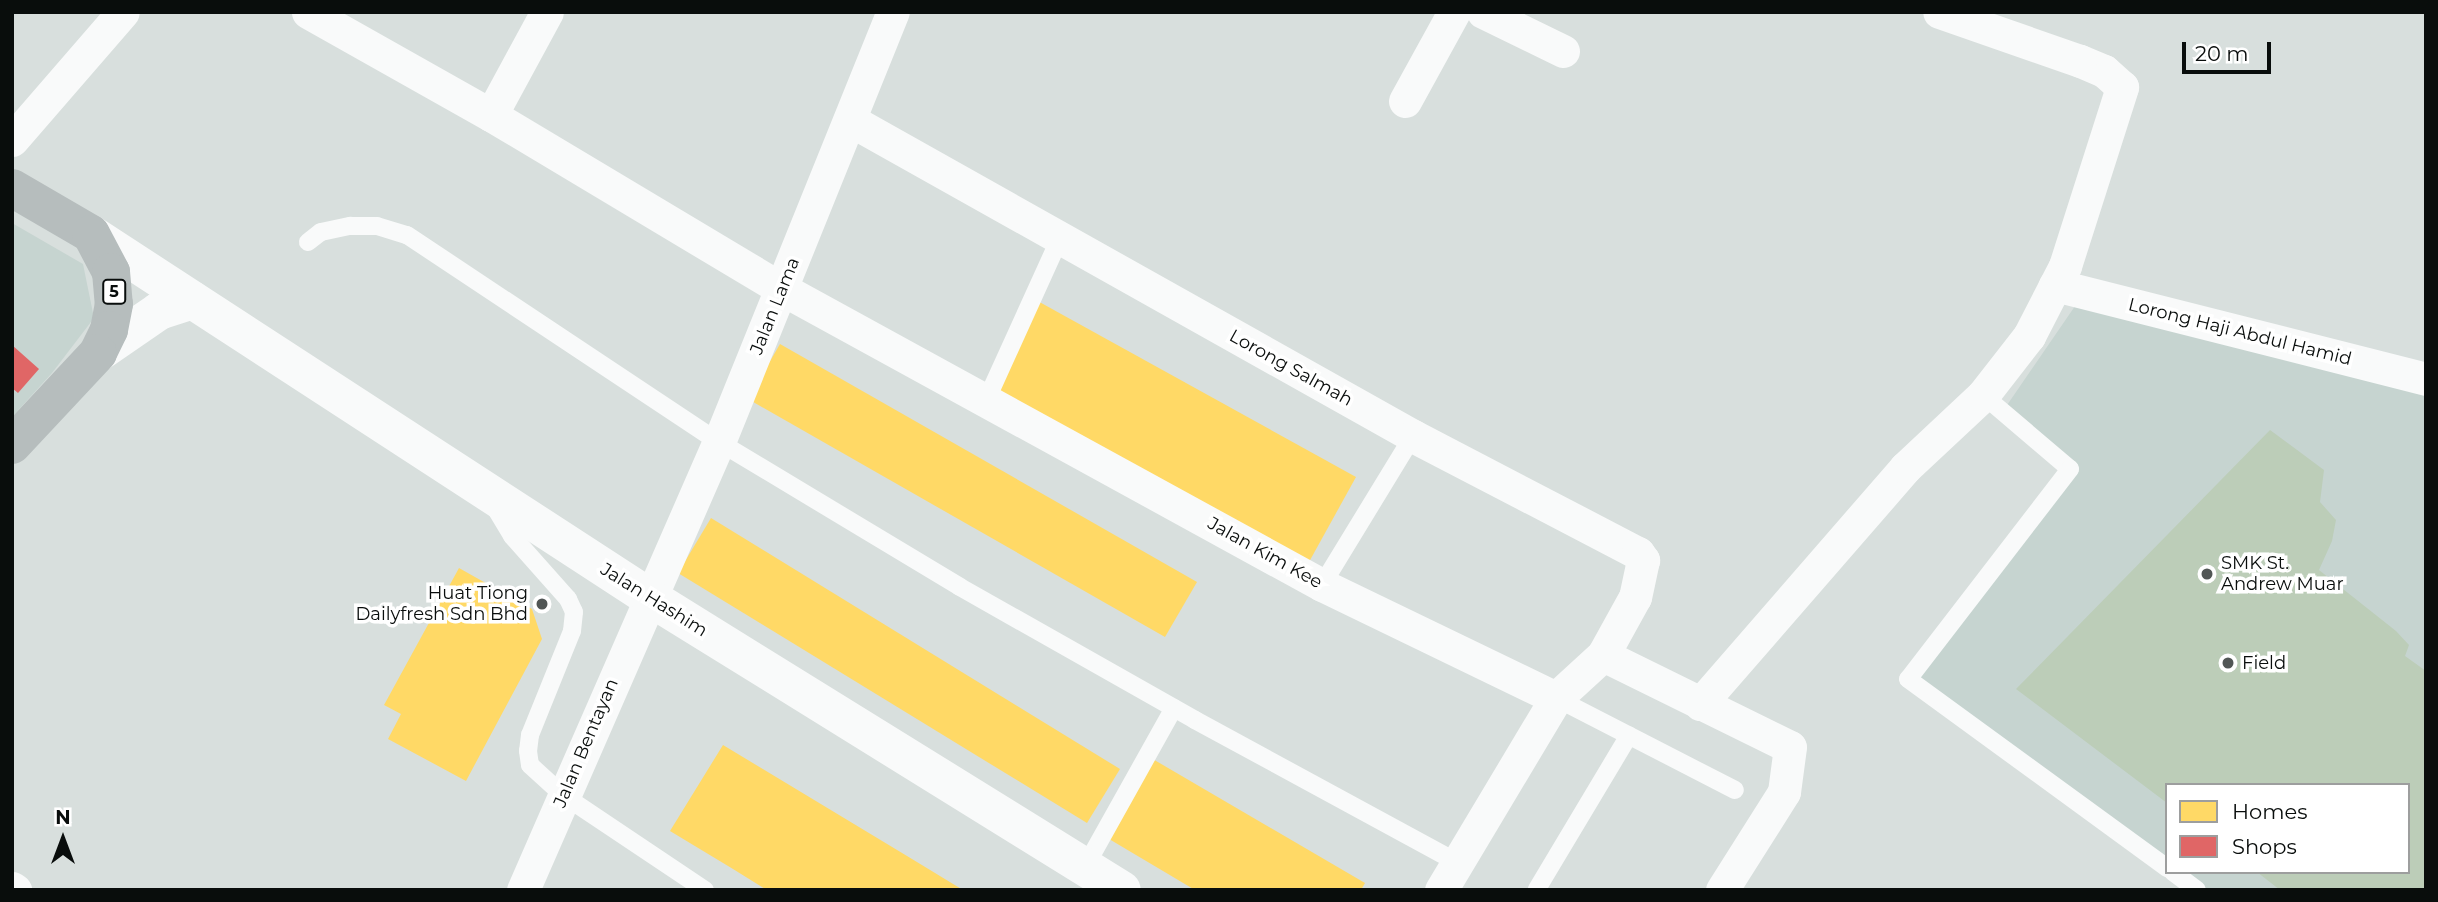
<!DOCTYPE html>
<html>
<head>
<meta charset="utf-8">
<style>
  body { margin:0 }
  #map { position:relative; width:2438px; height:902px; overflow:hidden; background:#d8dfdd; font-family:Montserrat,sans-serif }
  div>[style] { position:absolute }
  .built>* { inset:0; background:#c6d4d0 }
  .green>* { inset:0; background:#bccdb8 }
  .homes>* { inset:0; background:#ffd966 }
  .shops>* { inset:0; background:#e06666 }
  .service>* { height:18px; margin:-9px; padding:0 9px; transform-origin:9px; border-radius:9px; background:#f9fafa }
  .minor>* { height:33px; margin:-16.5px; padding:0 16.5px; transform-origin:16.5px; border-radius:16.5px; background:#f9fafa }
  .tertiary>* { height:38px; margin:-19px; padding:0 19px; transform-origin:19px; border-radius:19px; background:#f9fafa }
  .primary>* { height:38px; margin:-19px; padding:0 19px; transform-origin:19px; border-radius:19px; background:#b6bdbd }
  .dots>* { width:19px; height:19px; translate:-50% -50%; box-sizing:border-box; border:4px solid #fff; border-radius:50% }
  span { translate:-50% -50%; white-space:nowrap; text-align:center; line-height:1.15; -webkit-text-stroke:7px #fff; paint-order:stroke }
  .shield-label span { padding:2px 5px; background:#fff; border:2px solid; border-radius:5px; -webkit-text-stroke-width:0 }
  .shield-label { font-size:16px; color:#090d0c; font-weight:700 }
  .street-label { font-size:18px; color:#090d0c }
  .poi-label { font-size:18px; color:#090d0c }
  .left { translate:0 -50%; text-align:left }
  .right { translate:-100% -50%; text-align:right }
  .frame { position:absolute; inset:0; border:14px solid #090d0c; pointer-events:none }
  .legend { position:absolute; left:2165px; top:783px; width:245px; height:91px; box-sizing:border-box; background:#fff; border:2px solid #9d9e9e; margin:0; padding:9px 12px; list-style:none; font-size:21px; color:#090d0c }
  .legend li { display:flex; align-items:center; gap:14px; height:35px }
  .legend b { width:35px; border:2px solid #9d9e9e }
  .north { position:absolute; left:28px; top:804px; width:70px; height:70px; -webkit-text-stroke:5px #fff; paint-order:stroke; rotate:0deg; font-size:19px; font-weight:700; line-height:28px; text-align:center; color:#090d0c }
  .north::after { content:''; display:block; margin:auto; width:24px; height:32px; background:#090d0c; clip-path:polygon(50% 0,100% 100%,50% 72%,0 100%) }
  .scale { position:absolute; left:2182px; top:42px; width:89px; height:32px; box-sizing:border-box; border:4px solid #090d0c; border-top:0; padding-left:9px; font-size:21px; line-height:24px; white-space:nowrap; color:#090d0c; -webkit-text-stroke:5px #fff; paint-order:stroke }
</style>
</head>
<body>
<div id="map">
  <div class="built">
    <i style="clip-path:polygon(12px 223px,83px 264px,94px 318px,52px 373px,12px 417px)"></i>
    <i style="clip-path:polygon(evenodd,2084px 293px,2426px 377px,2426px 890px,2187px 890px,1908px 679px,2070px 469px,2003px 411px,2084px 293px,2167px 785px,2408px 785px,2408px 872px,2167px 872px,2167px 785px)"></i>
  </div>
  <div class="green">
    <i style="clip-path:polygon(2270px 430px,2324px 470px,2320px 502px,2336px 520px,2332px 541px,2319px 570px,2396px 631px,2409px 645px,2405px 656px,2426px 671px,2426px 890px,2280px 890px,2257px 872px,2408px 872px,2408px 785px,2167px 785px,2167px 803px,2016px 689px)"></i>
  </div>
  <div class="homes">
    <i style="clip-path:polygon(1034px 299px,1356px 477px,1309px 562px,995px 389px)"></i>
    <i style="clip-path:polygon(780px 344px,1197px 582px,1165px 637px,748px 399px)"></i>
    <i style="clip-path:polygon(711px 518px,1120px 769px,1087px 823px,678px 573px)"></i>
    <i style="clip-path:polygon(459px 568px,532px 609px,542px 639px,466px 781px,388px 739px,401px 714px,384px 705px)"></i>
    <i style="clip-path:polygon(723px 745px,912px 859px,963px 890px,767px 890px,733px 869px,670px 831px)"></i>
    <i style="clip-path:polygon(1151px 758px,1365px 883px,1361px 890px,1195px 890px,1104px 836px)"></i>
  </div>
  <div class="shops">
    <i style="clip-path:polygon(12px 345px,39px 369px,18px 393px,12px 388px)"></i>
  </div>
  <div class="service">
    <i style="left:308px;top:242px;width:16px;rotate:-38deg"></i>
    <i style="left:321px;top:232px;width:30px;rotate:-12deg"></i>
    <i style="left:350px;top:226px;width:27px"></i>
    <i style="left:377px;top:226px;width:31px;rotate:17deg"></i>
    <i style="left:407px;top:235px;width:374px;rotate:33.6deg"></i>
    <i style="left:719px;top:442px;width:281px;rotate:31deg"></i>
    <i style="left:960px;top:587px;width:270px;rotate:29.5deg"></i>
    <i style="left:1195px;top:720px;width:297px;rotate:28.5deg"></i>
    <i style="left:1983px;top:395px;width:114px;rotate:40.4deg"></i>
    <i style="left:2070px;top:469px;width:265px;rotate:127.6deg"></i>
    <i style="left:1908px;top:679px;width:321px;rotate:36.1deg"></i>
    <i style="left:986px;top:401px;width:179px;rotate:-65.6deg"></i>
    <i style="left:496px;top:509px;width:31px;rotate:59deg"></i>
    <i style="left:512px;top:536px;width:84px;rotate:48.4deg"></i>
    <i style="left:568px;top:599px;width:14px;rotate:65deg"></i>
    <i style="left:574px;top:612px;width:19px;rotate:96deg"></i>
    <i style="left:572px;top:631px;width:112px;rotate:112deg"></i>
    <i style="left:530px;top:735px;width:16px;rotate:97deg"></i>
    <i style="left:528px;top:751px;width:14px;rotate:82deg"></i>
    <i style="left:530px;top:765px;width:45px;rotate:42.3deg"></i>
    <i style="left:563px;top:795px;width:171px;rotate:33.8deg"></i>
    <i style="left:1322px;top:585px;width:175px;rotate:-58.6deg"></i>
    <i style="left:1556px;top:698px;width:201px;rotate:27.2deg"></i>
    <i style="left:1085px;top:867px;width:182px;rotate:-60.8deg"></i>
    <i style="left:2173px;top:872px;width:30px;rotate:37deg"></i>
    <i style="left:1537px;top:889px;width:179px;rotate:-59.1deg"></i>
  </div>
  <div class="minor">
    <i style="left:308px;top:12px;width:210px;rotate:29.4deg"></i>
    <i style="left:491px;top:115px;width:339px;rotate:30.9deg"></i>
    <i style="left:782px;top:289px;width:616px;rotate:28.73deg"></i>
    <i style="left:1322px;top:585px;width:260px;rotate:25.8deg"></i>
    <i style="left:1483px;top:12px;width:89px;rotate:26deg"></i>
    <i style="left:1405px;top:101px;width:102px;rotate:-61.2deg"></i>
    <i style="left:491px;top:115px;width:117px;rotate:-61.5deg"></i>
    <i style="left:850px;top:120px;width:646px;rotate:29.3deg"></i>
    <i style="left:1413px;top:436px;width:254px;rotate:27.5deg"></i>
    <i style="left:1638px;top:553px;width:9px;rotate:54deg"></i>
    <i style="left:1643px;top:560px;width:38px;rotate:102deg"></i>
    <i style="left:1635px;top:597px;width:66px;rotate:118.9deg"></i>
    <i style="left:1603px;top:655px;width:64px;rotate:137.5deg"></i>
    <i style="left:1556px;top:698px;width:224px;rotate:120.9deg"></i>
    <i style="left:12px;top:140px;width:169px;rotate:-49.1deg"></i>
    <i style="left:2055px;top:285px;width:383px;rotate:14.2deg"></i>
    <i style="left:1603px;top:655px;width:208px;rotate:26.2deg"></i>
    <i style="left:1790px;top:747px;width:45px;rotate:97.6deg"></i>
    <i style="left:1784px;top:792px;width:116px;rotate:122.3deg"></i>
    <i style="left:1700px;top:704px;width:313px;rotate:-49deg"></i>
    <i style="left:1905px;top:468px;width:107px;rotate:-43.1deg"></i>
    <i style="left:1983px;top:395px;width:75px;rotate:-52.1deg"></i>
    <i style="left:2029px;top:336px;width:79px;rotate:-62.8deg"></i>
    <i style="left:2065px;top:266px;width:188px;rotate:-72.3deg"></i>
    <i style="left:2122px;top:87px;width:24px;rotate:-138deg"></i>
    <i style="left:2104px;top:71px;width:26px;rotate:-157deg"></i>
    <i style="left:2080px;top:61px;width:149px;rotate:-160.8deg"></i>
    <i style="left:12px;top:888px;width:4px;rotate:34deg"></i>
    <i style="left:523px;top:890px;width:489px;rotate:-66.4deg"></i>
    <i style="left:719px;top:442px;width:464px;rotate:-68deg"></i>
  </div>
  <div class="tertiary">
    <i style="left:91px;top:234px;width:666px;rotate:33.05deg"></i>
    <i style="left:649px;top:597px;width:556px;rotate:31.78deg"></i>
    <i style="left:98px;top:353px;width:74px;rotate:-34.5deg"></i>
    <i style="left:159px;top:311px;width:35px;rotate:-18deg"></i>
  </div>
  <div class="primary">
    <i style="left:12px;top:188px;width:91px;rotate:30.2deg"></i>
    <i style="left:91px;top:234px;width:43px;rotate:62.2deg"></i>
    <i style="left:111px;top:272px;width:32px;rotate:85deg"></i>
    <i style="left:114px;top:304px;width:26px;rotate:101deg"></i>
    <i style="left:109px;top:330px;width:25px;rotate:116deg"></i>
    <i style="left:98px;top:353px;width:126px;rotate:133.1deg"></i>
  </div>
  <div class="dots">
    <i style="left:2207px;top:574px;background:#515655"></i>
    <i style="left:542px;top:604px;background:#515655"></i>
    <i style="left:2228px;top:663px;background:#515655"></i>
  </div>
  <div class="shield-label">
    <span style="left:114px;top:292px">5</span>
  </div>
  <div class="street-label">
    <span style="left:775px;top:306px;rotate:-68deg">Jalan Lama</span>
    <span style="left:2240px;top:332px;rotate:14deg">Lorong Haji Abdul Hamid</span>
    <span style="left:1291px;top:368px;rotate:29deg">Lorong Salmah</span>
    <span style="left:1265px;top:553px;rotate:29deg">Jalan Kim Kee</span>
    <span style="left:654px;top:600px;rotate:32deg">Jalan Hashim</span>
    <span style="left:586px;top:743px;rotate:-67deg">Jalan Bentayan</span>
  </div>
  <div class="poi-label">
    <span class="left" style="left:2221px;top:574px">SMK St.<br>Andrew Muar</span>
    <span class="right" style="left:528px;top:604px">Huat Tiong<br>Dailyfresh Sdn Bhd</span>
    <span class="left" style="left:2242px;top:663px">Field</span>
  </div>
  <div class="frame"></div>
  <ul class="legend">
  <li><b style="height:19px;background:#ffd966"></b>Homes</li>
  <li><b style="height:19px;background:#e06666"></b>Shops</li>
  </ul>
  <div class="north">N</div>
  <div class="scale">20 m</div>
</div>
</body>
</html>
